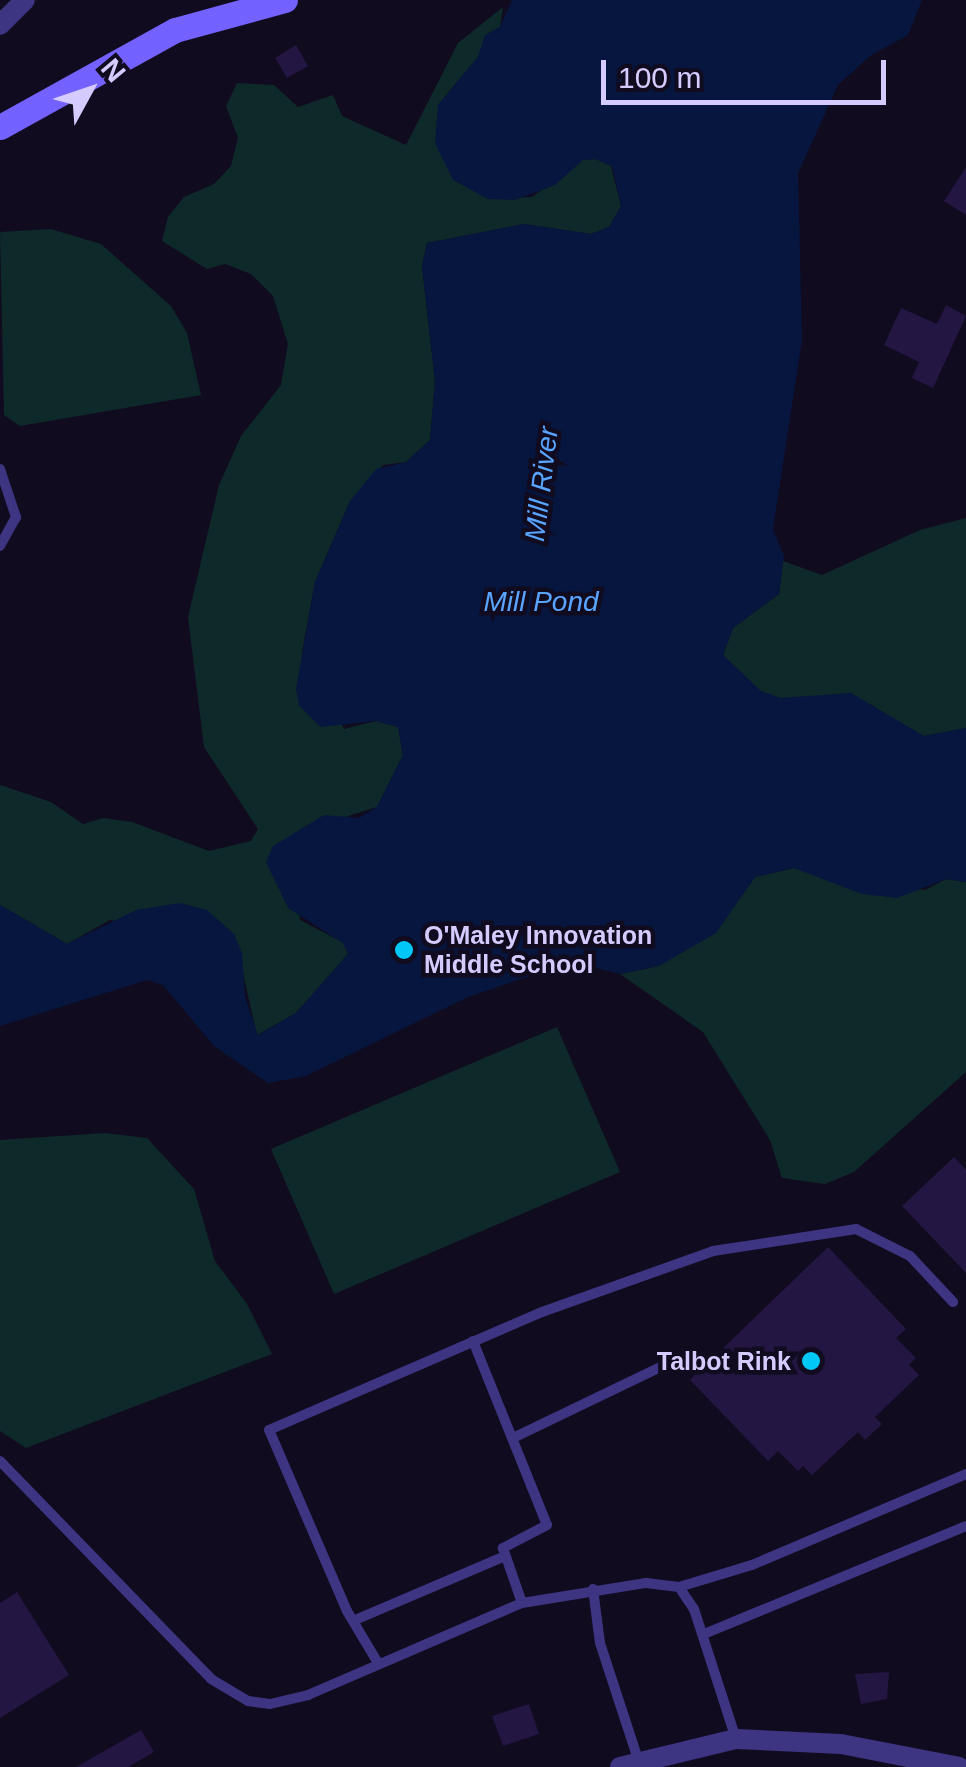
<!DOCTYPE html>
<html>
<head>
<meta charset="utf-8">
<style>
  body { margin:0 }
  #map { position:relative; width:966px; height:1767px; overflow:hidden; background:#110b20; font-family:Helvetica,sans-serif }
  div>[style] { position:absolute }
  .green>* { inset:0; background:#0e292a }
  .water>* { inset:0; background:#06163e }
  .building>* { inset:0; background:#231642 }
  .lane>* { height:10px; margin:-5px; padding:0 5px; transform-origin:5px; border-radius:5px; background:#3d3482 }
  .street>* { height:20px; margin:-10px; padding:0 10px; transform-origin:10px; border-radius:10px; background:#3d3482 }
  .secondary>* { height:25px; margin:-12.5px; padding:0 12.5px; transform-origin:12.5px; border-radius:12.5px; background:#7362ff }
  .dots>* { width:28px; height:28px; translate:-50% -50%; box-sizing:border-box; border:5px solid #110b20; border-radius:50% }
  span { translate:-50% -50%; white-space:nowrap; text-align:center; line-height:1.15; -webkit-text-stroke:9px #110b20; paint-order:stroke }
  .poi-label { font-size:25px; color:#d5cbff; font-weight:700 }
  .left { translate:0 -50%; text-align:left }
  .right { translate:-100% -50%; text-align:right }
  .water-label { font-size:28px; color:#59a4ff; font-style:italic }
  .north { position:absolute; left:40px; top:40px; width:100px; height:100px; -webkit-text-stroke:8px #110b20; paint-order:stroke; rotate:50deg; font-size:28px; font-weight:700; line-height:40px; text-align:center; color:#d5cbff }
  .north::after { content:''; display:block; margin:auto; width:35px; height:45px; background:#d5cbff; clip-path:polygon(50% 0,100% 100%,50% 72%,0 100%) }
  .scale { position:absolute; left:601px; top:60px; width:285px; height:45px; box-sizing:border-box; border:5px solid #d5cbff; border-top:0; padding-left:12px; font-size:30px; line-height:35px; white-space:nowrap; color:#d5cbff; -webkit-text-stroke:8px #110b20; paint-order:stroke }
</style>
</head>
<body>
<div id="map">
  <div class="green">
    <i style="clip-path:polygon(503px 7px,500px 27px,486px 35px,478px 57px,438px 105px,488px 199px,532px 197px,583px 160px,596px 159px,611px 166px,621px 206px,609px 227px,591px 234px,524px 224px,427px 243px,422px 266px,435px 381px,430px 440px,406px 462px,383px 465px,350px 501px,315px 582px,302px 652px,344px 729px,376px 721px,398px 727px,403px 755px,377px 807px,297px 832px,300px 920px,344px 943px,348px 954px,296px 1013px,257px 1035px,234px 934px,110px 920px,67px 944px,0 905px,0 785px,51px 802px,83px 824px,103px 818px,132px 822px,209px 851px,251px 841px,258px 829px,204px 747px,188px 617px,219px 485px,241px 436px,281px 385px,288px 344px,273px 296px,251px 274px,225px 264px,207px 269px,162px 241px,168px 217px,184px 197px,214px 184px,231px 166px,238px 138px,226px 106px,237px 83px,274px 85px,298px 107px,333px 95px,342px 116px,406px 145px,458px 43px)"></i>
    <i style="clip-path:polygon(51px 229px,101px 244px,171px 306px,187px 333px,201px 395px,20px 426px,4px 415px,0 232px)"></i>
    <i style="clip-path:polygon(966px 518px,966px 728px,924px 736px,893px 724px,873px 705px,780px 698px,761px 692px,723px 655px,733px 628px,779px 594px,783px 561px,822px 575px,920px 530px)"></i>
    <i style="clip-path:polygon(794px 868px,829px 879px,925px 890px,946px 879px,966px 882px,966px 1072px,854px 1172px,825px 1184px,782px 1178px,770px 1140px,703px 1032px,620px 974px,659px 966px,725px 919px,755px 877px)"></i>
    <i style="clip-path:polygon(557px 1027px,620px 1172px,334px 1294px,271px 1149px)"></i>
    <i style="clip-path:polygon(105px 1133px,147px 1138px,194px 1189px,215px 1261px,247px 1304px,272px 1354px,26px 1448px,0 1431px,0 1140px)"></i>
  </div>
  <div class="water">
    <i style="clip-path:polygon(512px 0,922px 0,908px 35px,870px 56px,838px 85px,798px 173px,802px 340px,773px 529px,784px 556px,779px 594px,733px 628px,723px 655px,761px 691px,780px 698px,851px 693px,924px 736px,966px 728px,966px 882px,946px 879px,897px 898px,862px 894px,794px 868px,755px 877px,716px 933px,659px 966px,620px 974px,579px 964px,554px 968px,468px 997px,306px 1076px,268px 1083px,214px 1046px,163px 985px,147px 980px,0 1026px,0 905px,67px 944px,136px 910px,180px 903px,207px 910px,234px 934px,242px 953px,245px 997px,258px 1035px,296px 1013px,348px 954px,343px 943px,288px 908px,266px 862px,273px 846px,324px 815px,359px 818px,377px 807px,403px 755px,398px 727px,376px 721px,320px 727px,299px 705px,296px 689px,315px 582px,350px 501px,376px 469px,406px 462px,430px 440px,435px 381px,422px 266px,427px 243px,524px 224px,591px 234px,609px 227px,621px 206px,612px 166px,596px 159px,583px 160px,555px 185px,515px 200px,488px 199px,453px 180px,435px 143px,438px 105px,478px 57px,485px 35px,500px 27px)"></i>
  </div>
  <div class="building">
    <i style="clip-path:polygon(296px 45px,308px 66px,287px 78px,275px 58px)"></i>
    <i style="clip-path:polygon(966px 167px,966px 215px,944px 201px)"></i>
    <i style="clip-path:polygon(946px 305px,966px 316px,933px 388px,912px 378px,919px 362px,884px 345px,901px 308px,937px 324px)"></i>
    <i style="clip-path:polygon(954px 1157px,966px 1170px,966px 1273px,902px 1206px)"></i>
    <i style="clip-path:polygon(828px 1247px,906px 1329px,896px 1338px,916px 1358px,909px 1365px,919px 1375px,875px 1417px,882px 1424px,865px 1440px,858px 1432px,812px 1475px,803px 1466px,798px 1471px,778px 1451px,768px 1461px,690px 1380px)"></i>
    <i style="clip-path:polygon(17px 1592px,69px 1675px,0 1718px,0 1603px)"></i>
    <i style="clip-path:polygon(889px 1672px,887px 1699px,861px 1704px,855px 1674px)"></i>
    <i style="clip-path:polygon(529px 1704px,539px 1734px,503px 1746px,492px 1716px)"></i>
    <i style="clip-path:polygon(141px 1730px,154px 1752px,128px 1767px,76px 1767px)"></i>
  </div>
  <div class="lane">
    <i style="left:0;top:469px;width:51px;rotate:71.6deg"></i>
    <i style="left:16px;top:517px;width:33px;rotate:119deg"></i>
    <i style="left:473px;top:1341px;width:198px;rotate:68.1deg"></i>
    <i style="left:547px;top:1525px;width:50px;rotate:152.4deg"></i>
    <i style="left:503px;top:1548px;width:58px;rotate:70.9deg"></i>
    <i style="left:515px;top:1437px;width:184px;rotate:-25.7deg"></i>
    <i style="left:0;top:1461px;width:303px;rotate:45.9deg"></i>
    <i style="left:211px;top:1679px;width:43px;rotate:30.7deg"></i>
    <i style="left:248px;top:1701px;width:22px;rotate:8deg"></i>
    <i style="left:270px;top:1704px;width:39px;rotate:-13deg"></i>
    <i style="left:308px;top:1695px;width:233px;rotate:-23.3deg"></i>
    <i style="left:522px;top:1603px;width:126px;rotate:-9.2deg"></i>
    <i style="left:646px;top:1583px;width:33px;rotate:7deg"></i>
    <i style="left:679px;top:1587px;width:27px;rotate:56deg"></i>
    <i style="left:694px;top:1609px;width:137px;rotate:72.1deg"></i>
    <i style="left:679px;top:1587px;width:76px;rotate:-16.8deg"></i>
    <i style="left:752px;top:1565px;width:233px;rotate:-23deg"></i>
    <i style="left:593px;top:1589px;width:54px;rotate:82.6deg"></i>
    <i style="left:600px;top:1643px;width:125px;rotate:71.9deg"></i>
    <i style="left:355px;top:1620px;width:163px;rotate:-23.1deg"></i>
    <i style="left:704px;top:1634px;width:283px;rotate:-22.4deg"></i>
    <i style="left:378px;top:1663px;width:61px;rotate:-120.8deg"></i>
    <i style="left:347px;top:1611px;width:197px;rotate:-113.3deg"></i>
    <i style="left:269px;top:1430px;width:297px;rotate:-23.4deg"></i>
    <i style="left:542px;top:1312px;width:182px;rotate:-19.6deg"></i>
    <i style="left:713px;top:1251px;width:145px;rotate:-8.7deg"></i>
    <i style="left:856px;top:1229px;width:60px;rotate:26.6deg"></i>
    <i style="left:910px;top:1256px;width:63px;rotate:46.9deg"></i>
  </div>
  <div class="street">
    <i style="left:0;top:25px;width:35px;rotate:-45deg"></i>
    <i style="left:620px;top:1767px;width:119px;rotate:-13.6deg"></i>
    <i style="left:736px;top:1739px;width:105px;rotate:2.7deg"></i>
    <i style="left:841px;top:1744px;width:120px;rotate:11deg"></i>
  </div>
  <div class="secondary">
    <i style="left:0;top:127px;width:200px;rotate:-29deg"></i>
    <i style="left:175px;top:30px;width:114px;rotate:-15.3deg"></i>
  </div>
  <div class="dots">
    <i style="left:404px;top:950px;background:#00c8f6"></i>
    <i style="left:811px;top:1361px;background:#00c8f6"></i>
  </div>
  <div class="poi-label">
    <span class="left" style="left:424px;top:950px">O'Maley Innovation<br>Middle School</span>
    <span class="right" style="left:791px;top:1361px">Talbot Rink</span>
  </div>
  <div class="water-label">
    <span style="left:542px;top:484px;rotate:-83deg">Mill River</span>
    <span style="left:541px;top:602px">Mill Pond</span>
  </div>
  <div class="north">N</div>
  <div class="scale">100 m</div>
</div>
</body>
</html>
